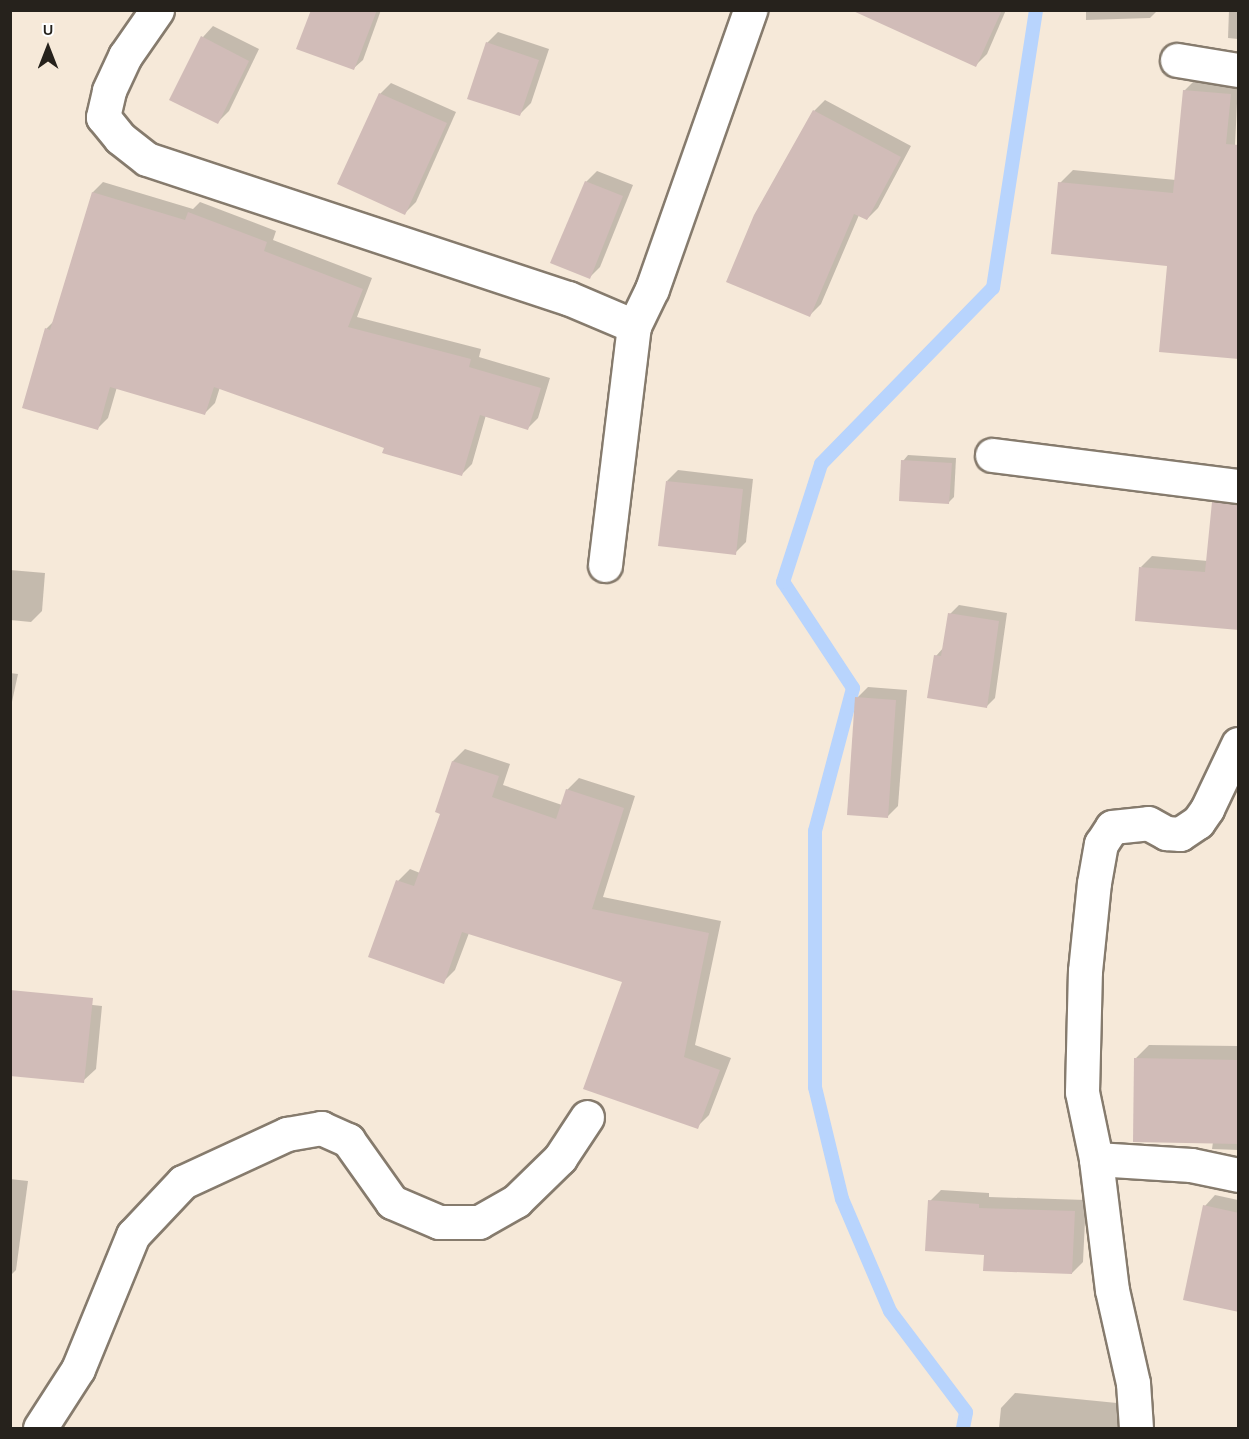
<!DOCTYPE html>
<html>
<head>
<meta charset="utf-8">
<style>
  body { margin:0 }
  #map { position:relative; width:1249px; height:1439px; overflow:hidden; background:#f6e9d9; font-family:Karla,sans-serif }
  div>[style] { position:absolute }
  .shadow>* { inset:0; background:#0003 }
  .stream>* { height:14px; margin:-7px; padding:0 7px; transform-origin:7px; border-radius:7px; background:#b8d4fd }
  .building>* { inset:0; background:#d1bcb8 }
  .roads { filter:drop-shadow(2px 0 #867b6d) drop-shadow(-2px 0 #867b6d) drop-shadow(0 2px #867b6d) drop-shadow(0 -2px #867b6d) }
  .minor>* { height:33px; margin:-16.5px; padding:0 16.5px; transform-origin:16.5px; border-radius:16.5px; background:#fff }
  span { translate:-50% -50%; white-space:nowrap; text-align:center; line-height:1.15; -webkit-text-stroke:5px #fff; paint-order:stroke }
  .frame { position:absolute; inset:0; border:12px solid #26221c; pointer-events:none }
  .north { position:absolute; left:18px; top:18px; width:60px; height:60px; -webkit-text-stroke:4px #fff; paint-order:stroke; rotate:0deg; font-size:16px; font-weight:700; line-height:24px; text-align:center; color:#26221c }
  .north::after { content:''; display:block; margin:auto; width:21px; height:27px; background:#26221c; clip-path:polygon(50% 0,100% 100%,50% 72%,0 100%) }
</style>
</head>
<body>
<div id="map">
  <div class="shadow">
    <i style="clip-path:polygon(312px 10px,381px 10px,363px 60px,354px 68px)"></i>
    <i style="clip-path:polygon(888px 10px,1006px 10px,987px 54px,976px 65px)"></i>
    <i style="clip-path:polygon(1086px 10px,1158px 10px,1150px 18px,1086px 20px)"></i>
    <i style="clip-path:polygon(1229px 10px,1238px 10px,1238px 39px,1228px 38px)"></i>
    <i style="clip-path:polygon(213px 26px,259px 49px,229px 111px,218px 122px,203px 37px)"></i>
    <i style="clip-path:polygon(498px 32px,549px 49px,531px 103px,520px 114px,487px 43px)"></i>
    <i style="clip-path:polygon(1197px 78px,1238px 82px,1233px 189px,1168px 264px,1060px 183px,1073px 170px,1176px 180px,1184px 91px)"></i>
    <i style="clip-path:polygon(391px 83px,456px 112px,416px 202px,405px 213px,380px 94px)"></i>
    <i style="clip-path:polygon(825px 100px,911px 146px,878px 208px,867px 219px,859px 215px,821px 304px,810px 315px,814px 111px)"></i>
    <i style="clip-path:polygon(597px 171px,633px 185px,600px 267px,589px 278px,586px 182px)"></i>
    <i style="clip-path:polygon(103px 182px,193px 209px,200px 202px,276px 231px,273px 240px,372px 278px,357px 317px,481px 349px,479px 357px,550px 378px,538px 418px,528px 428px,486px 415px,472px 464px,462px 474px,220px 387px,215px 403px,205px 413px,117px 387px,108px 418px,97px 429px,46px 329px,55px 320px,93px 192px)"></i>
    <i style="clip-path:polygon(908px 455px,956px 458px,954px 497px,948px 503px,903px 461px)"></i>
    <i style="clip-path:polygon(678px 470px,753px 479px,746px 542px,735px 553px,667px 481px)"></i>
    <i style="clip-path:polygon(1152px 556px,1208px 561px,1238px 628px,1141px 567px)"></i>
    <i style="clip-path:polygon(10px 570px,45px 573px,42px 611px,31px 622px,10px 620px)"></i>
    <i style="clip-path:polygon(959px 605px,1007px 613px,995px 698px,986px 707px,936px 656px,944px 647px,950px 614px)"></i>
    <i style="clip-path:polygon(10px 673px,18px 674px,10px 711px)"></i>
    <i style="clip-path:polygon(868px 687px,907px 690px,898px 806px,887px 817px,857px 698px)"></i>
    <i style="clip-path:polygon(465px 749px,510px 764px,503px 785px,562px 805px,567px 790px,579px 778px,635px 796px,603px 897px,721px 921px,695px 1045px,731px 1058px,709px 1115px,697px 1127px,624px 981px,469px 933px,455px 970px,443px 982px,398px 881px,410px 869px,420px 873px,442px 813px,453px 761px)"></i>
    <i style="clip-path:polygon(10px 996px,102px 1006px,96px 1069px,83px 1081px)"></i>
    <i style="clip-path:polygon(1149px 1045px,1238px 1046px,1238px 1150px,1212px 1149px,1213px 1142px,1136px 1058px)"></i>
    <i style="clip-path:polygon(10px 1179px,28px 1181px,16px 1270px,10px 1276px)"></i>
    <i style="clip-path:polygon(941px 1190px,989px 1193px,989px 1197px,1086px 1200px,1083px 1262px,1072px 1273px,985px 1254px,930px 1201px)"></i>
    <i style="clip-path:polygon(1215px 1195px,1238px 1200px,1238px 1311px,1205px 1206px)"></i>
    <i style="clip-path:polygon(1015px 1393px,1127px 1404px,1125px 1428px,999px 1428px,1001px 1408px)"></i>
  </div>
  <div class="stream">
    <i style="left:963px;top:1428px;width:16px;rotate:-79deg"></i>
    <i style="left:966px;top:1412px;width:126px;rotate:-127deg"></i>
    <i style="left:890px;top:1311px;width:122px;rotate:-113.2deg"></i>
    <i style="left:842px;top:1199px;width:115px;rotate:-103.6deg"></i>
    <i style="left:815px;top:1087px;width:256px;rotate:-90deg"></i>
    <i style="left:815px;top:831px;width:148px;rotate:-75.1deg"></i>
    <i style="left:853px;top:688px;width:127px;rotate:-123.4deg"></i>
    <i style="left:783px;top:582px;width:124px;rotate:-72.1deg"></i>
    <i style="left:821px;top:464px;width:246px;rotate:-45.7deg"></i>
    <i style="left:993px;top:288px;width:281px;rotate:-81.2deg"></i>
  </div>
  <div class="building">
    <i style="clip-path:polygon(311px 10px,377px 10px,354px 70px,296px 49px)"></i>
    <i style="clip-path:polygon(851px 10px,1002px 10px,976px 67px)"></i>
    <i style="clip-path:polygon(201px 36px,249px 61px,218px 124px,169px 100px)"></i>
    <i style="clip-path:polygon(486px 42px,539px 60px,520px 116px,467px 99px)"></i>
    <i style="clip-path:polygon(1183px 90px,1231px 94px,1226px 144px,1239px 145px,1239px 359px,1159px 352px,1167px 266px,1051px 254px,1058px 182px,1173px 193px)"></i>
    <i style="clip-path:polygon(379px 93px,447px 123px,405px 215px,337px 184px)"></i>
    <i style="clip-path:polygon(813px 110px,901px 157px,867px 220px,854px 214px,810px 317px,726px 282px,754px 215px)"></i>
    <i style="clip-path:polygon(585px 181px,623px 196px,590px 279px,550px 263px)"></i>
    <i style="clip-path:polygon(92px 192px,185px 220px,188px 212px,267px 242px,264px 251px,363px 289px,348px 327px,471px 359px,469px 367px,541px 388px,528px 430px,480px 415px,462px 476px,382px 453px,384px 448px,214px 387px,205px 415px,110px 387px,98px 430px,22px 408px,45px 328px,50px 330px)"></i>
    <i style="clip-path:polygon(901px 460px,952px 463px,949px 504px,899px 501px)"></i>
    <i style="clip-path:polygon(666px 481px,743px 489px,736px 555px,658px 546px)"></i>
    <i style="clip-path:polygon(1212px 502px,1239px 504px,1239px 630px,1135px 621px,1139px 567px,1205px 572px)"></i>
    <i style="clip-path:polygon(948px 613px,999px 621px,987px 708px,927px 698px,934px 655px,941px 656px)"></i>
    <i style="clip-path:polygon(855px 697px,896px 700px,888px 818px,847px 815px)"></i>
    <i style="clip-path:polygon(452px 761px,499px 776px,492px 797px,556px 819px,566px 789px,624px 808px,592px 909px,709px 933px,684px 1057px,720px 1070px,698px 1129px,583px 1089px,622px 982px,462px 932px,444px 984px,368px 957px,396px 880px,414px 886px,440px 814px,435px 812px)"></i>
    <i style="clip-path:polygon(10px 990px,93px 998px,84px 1083px,10px 1076px)"></i>
    <i style="clip-path:polygon(1134px 1058px,1239px 1060px,1239px 1144px,1133px 1142px)"></i>
    <i style="clip-path:polygon(928px 1200px,979px 1204px,979px 1208px,1075px 1211px,1072px 1274px,983px 1271px,984px 1255px,925px 1251px)"></i>
    <i style="clip-path:polygon(1203px 1205px,1239px 1213px,1239px 1312px,1183px 1300px)"></i>
  </div>
  <div class="roads">
    <div class="minor">
      <i style="left:157px;top:10px;width:56px;rotate:124.8deg"></i>
      <i style="left:125px;top:56px;width:38px;rotate:115deg"></i>
      <i style="left:109px;top:91px;width:27px;rotate:103deg"></i>
      <i style="left:103px;top:117px;width:27px;rotate:51deg"></i>
      <i style="left:120px;top:138px;width:34px;rotate:38deg"></i>
      <i style="left:147px;top:159px;width:443px;rotate:18.3deg"></i>
      <i style="left:568px;top:298px;width:72px;rotate:23deg"></i>
      <i style="left:634px;top:326px;width:41px;rotate:-64.1deg"></i>
      <i style="left:652px;top:289px;width:296px;rotate:-70.6deg"></i>
      <i style="left:1177px;top:60px;width:62px;rotate:9.3deg"></i>
      <i style="left:992px;top:455px;width:248px;rotate:7.2deg"></i>
      <i style="left:605px;top:565px;width:241px;rotate:-83.1deg"></i>
      <i style="left:1096px;top:1159px;width:95px;rotate:3.6deg"></i>
      <i style="left:1191px;top:1165px;width:48px;rotate:12deg"></i>
      <i style="left:40px;top:1428px;width:70px;rotate:-57.2deg"></i>
      <i style="left:78px;top:1369px;width:145px;rotate:-67.7deg"></i>
      <i style="left:133px;top:1235px;width:73px;rotate:-46.7deg"></i>
      <i style="left:183px;top:1182px;width:115px;rotate:-24.8deg"></i>
      <i style="left:287px;top:1134px;width:35px;rotate:-10deg"></i>
      <i style="left:321px;top:1128px;width:30px;rotate:24deg"></i>
      <i style="left:348px;top:1140px;width:76px;rotate:54.6deg"></i>
      <i style="left:392px;top:1202px;width:51px;rotate:23.1deg"></i>
      <i style="left:439px;top:1222px;width:40px"></i>
      <i style="left:479px;top:1222px;width:43px;rotate:-29.6deg"></i>
      <i style="left:516px;top:1201px;width:62px;rotate:-44.3deg"></i>
      <i style="left:560px;top:1158px;width:49px;rotate:-56.6deg"></i>
      <i style="left:1136px;top:1428px;width:45px;rotate:-93.8deg"></i>
      <i style="left:1133px;top:1383px;width:95px;rotate:-102.7deg"></i>
      <i style="left:1112px;top:1290px;width:132px;rotate:-97deg"></i>
      <i style="left:1096px;top:1159px;width:68px;rotate:-101.8deg"></i>
      <i style="left:1082px;top:1092px;width:121px;rotate:-88.6deg"></i>
      <i style="left:1085px;top:971px;width:88px;rotate:-84.2deg"></i>
      <i style="left:1094px;top:883px;width:40px;rotate:-80deg"></i>
      <i style="left:1101px;top:844px;width:20px;rotate:-57deg"></i>
      <i style="left:1112px;top:827px;width:36px;rotate:-6deg"></i>
      <i style="left:1148px;top:823px;width:21px;rotate:29deg"></i>
      <i style="left:1166px;top:833px;width:14px;rotate:4deg"></i>
      <i style="left:1180px;top:834px;width:22px;rotate:-34deg"></i>
      <i style="left:1198px;top:822px;width:16px;rotate:-55deg"></i>
      <i style="left:1207px;top:809px;width:72px;rotate:-64.5deg"></i>
    </div>
  </div>
  <div class="frame"></div>
  <div class="north">U</div>
</div>
</body>
</html>
